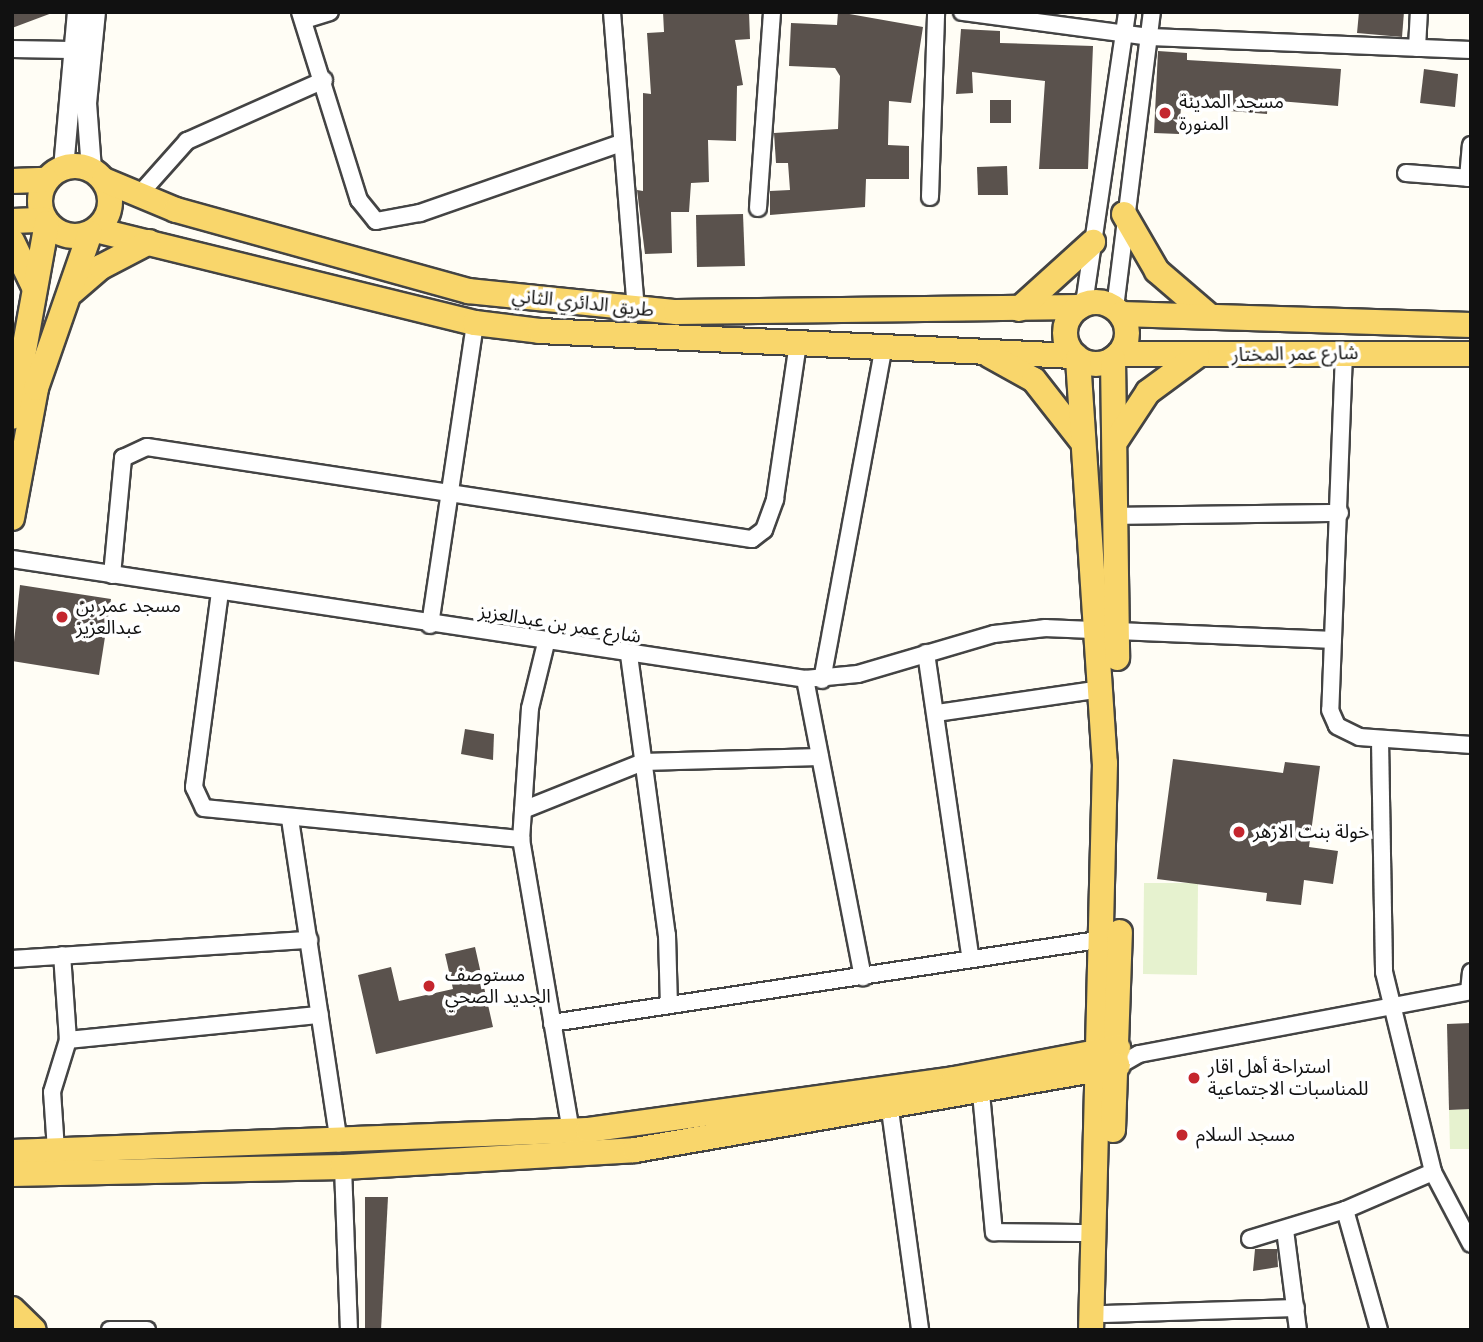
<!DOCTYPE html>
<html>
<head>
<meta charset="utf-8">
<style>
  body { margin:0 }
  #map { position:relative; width:1483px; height:1342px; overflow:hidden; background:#fffdf5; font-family:"Times New Roman","Noto Sans Arabic",serif }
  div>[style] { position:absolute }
  .pitch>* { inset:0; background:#e6f2cf }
  .building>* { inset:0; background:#5a524d }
  .roads { filter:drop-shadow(2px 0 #444) drop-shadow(-2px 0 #444) drop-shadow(0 2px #444) drop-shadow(0 -2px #444) }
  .minor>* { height:16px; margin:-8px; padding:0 8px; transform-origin:8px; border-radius:8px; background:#fff }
  .tertiary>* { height:19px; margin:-9.5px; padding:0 9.5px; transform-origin:9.5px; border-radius:9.5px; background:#fff }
  .primary>* { height:24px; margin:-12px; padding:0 12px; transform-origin:12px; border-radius:12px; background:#f9d66b }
  .primary>.ring { margin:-12px; padding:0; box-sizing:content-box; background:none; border:24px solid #f9d66b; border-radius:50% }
  .dots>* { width:19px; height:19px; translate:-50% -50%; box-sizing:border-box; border:4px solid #fff; border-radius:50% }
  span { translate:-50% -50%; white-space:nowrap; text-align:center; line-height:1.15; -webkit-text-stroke:7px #fff; paint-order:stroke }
  .poi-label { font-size:19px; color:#111 }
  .left { translate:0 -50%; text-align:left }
  .street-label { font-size:19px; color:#111 }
  .frame { position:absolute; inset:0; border:14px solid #111; pointer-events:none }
</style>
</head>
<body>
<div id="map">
  <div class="pitch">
    <i style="clip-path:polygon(1144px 883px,1198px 883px,1197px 975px,1143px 974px)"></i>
    <i style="clip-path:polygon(1471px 1109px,1471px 1149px,1450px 1149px,1449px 1110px)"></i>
  </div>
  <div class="building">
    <i style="clip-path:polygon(12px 12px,51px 12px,52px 13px,12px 28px)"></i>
    <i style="clip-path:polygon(663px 12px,749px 12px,750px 39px,735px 40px,743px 85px,737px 86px,736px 141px,708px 140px,709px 182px,691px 183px,689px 212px,671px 212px,672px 253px,645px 254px,637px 190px,643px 191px,643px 93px,651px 94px,647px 33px,664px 32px)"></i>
    <i style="clip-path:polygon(838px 12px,923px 27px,911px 103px,889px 101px,888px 145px,909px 146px,909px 179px,866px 179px,865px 207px,770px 215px,770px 191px,790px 190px,788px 163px,776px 163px,774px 133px,838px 129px,840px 76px,835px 68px,789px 66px,791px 23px,837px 25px)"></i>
    <i style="clip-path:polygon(1359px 12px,1404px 12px,1402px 37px,1357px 33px)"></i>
    <i style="clip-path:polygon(961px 29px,1000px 31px,1000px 43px,1093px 46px,1088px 169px,1039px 169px,1045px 81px,972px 72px,973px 93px,956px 94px)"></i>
    <i style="clip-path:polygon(1158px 51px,1187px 53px,1187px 60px,1341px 69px,1338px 106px,1268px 100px,1267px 114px,1181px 107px,1179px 134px,1154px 133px)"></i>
    <i style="clip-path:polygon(1424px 69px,1458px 74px,1455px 107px,1420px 103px)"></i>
    <i style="clip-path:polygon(990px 100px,1011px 100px,1011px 123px,990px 123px)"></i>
    <i style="clip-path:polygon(1007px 166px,1008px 195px,978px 195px,977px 167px)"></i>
    <i style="clip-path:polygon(743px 214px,745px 266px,697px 267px,696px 215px)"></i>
    <i style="clip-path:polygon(20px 585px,111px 599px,99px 675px,12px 661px)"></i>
    <i style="clip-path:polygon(465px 729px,494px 734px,493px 760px,461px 754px)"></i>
    <i style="clip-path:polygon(1173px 759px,1283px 773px,1285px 762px,1320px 766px,1309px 847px,1338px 851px,1333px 884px,1304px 880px,1301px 905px,1266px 901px,1267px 893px,1157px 879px)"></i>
    <i style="clip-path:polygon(475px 947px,493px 1027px,376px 1054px,358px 975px,391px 967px,399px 1001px,453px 989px,445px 954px)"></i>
    <i style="clip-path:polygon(1471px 1023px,1471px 1109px,1449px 1110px,1447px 1024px)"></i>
    <i style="clip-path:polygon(365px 1197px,388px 1197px,381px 1330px,365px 1330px)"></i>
    <i style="clip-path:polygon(1255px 1249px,1277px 1249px,1278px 1267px,1253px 1271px)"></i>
  </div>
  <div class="roads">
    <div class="minor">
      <i style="left:300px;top:12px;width:197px;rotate:72.6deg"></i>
      <i style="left:359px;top:200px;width:27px;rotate:51deg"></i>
      <i style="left:376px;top:221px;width:45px;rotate:-10.3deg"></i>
      <i style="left:420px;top:213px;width:213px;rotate:-19.2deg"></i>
      <i style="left:612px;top:12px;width:297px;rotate:85.4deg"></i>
      <i style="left:962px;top:12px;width:190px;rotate:7.6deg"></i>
      <i style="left:1150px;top:37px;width:321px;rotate:2.3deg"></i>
      <i style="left:304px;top:20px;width:27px;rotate:-17deg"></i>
      <i style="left:1417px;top:48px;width:36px;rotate:-87deg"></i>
      <i style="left:12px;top:49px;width:59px;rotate:1deg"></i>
      <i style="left:1406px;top:173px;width:65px;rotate:4.4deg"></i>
      <i style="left:1468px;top:178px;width:33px;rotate:-85deg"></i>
      <i style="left:138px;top:196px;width:74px;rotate:-48.3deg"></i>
      <i style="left:187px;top:141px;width:150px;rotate:-24deg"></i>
      <i style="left:930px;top:197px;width:185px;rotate:-88.1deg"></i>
      <i style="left:758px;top:208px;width:196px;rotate:-85.9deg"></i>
      <i style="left:1084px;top:304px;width:295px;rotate:-81.6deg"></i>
      <i style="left:1115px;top:308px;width:298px;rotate:-82.9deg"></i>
      <i style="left:1344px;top:353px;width:357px;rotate:92.2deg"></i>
      <i style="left:1330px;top:710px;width:17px;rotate:66deg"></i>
      <i style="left:1337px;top:726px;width:25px;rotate:26deg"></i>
      <i style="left:1360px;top:737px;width:111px;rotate:4.1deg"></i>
      <i style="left:1116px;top:516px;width:224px;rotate:-0.8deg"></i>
      <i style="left:12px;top:559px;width:802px;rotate:8.6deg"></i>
      <i style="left:805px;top:679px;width:53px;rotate:-5.4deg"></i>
      <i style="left:858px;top:674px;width:142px;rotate:-16.4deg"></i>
      <i style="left:994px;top:634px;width:52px;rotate:-6.6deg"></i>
      <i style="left:1046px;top:628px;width:287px;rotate:2.4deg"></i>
      <i style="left:112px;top:575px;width:118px;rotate:-84.6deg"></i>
      <i style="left:123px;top:458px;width:26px;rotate:-25deg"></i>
      <i style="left:147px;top:447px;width:612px;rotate:8.65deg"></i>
      <i style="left:752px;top:539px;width:15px;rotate:-37deg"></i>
      <i style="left:764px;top:530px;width:33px;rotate:-70deg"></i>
      <i style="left:775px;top:499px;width:158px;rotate:-81.6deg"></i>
      <i style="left:220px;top:592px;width:197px;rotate:97.6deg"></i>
      <i style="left:194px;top:787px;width:23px;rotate:65deg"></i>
      <i style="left:204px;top:808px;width:319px;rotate:5.6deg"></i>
      <i style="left:430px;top:625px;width:305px;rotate:-81.5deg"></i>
      <i style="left:546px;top:643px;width:67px;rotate:103.8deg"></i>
      <i style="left:530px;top:708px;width:131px;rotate:93.9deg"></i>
      <i style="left:521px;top:839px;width:303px;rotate:80.3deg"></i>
      <i style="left:926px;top:653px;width:306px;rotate:81.7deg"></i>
      <i style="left:629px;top:655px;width:283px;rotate:82.3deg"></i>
      <i style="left:667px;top:935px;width:70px;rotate:88.4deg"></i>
      <i style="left:805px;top:679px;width:304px;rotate:79deg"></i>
      <i style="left:822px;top:680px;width:340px;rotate:-79.5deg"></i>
      <i style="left:937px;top:713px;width:167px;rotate:-8.3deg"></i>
      <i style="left:1380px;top:740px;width:232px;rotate:89deg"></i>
      <i style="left:1384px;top:972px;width:206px;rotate:76.2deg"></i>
      <i style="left:1433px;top:1172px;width:81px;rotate:62.2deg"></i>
      <i style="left:523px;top:810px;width:129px;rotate:-21.8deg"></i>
      <i style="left:643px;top:762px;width:177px;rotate:-1.6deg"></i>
      <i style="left:290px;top:819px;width:328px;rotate:81.4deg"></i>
      <i style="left:12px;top:959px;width:298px;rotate:-3.7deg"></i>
      <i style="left:1469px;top:991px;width:19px;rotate:-84deg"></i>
      <i style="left:552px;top:1023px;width:558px;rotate:-8.65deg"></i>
      <i style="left:68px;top:1040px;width:253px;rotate:-5.7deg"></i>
      <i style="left:1118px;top:1066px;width:24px;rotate:-30deg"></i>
      <i style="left:1139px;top:1054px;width:338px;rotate:-10.7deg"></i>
      <i style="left:981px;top:1093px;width:140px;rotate:84.7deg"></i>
      <i style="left:994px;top:1232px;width:100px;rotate:0.6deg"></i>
      <i style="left:890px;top:1110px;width:222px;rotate:82.2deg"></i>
      <i style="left:56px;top:1150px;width:58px;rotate:-93.9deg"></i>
      <i style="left:52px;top:1092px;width:54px;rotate:-72.9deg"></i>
      <i style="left:68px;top:1040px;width:85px;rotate:-94deg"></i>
      <i style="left:343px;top:1167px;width:163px;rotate:87.9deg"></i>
      <i style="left:1345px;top:1210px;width:125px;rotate:74.2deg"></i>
      <i style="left:1285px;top:1230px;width:101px;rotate:82.6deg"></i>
      <i style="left:1250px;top:1239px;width:99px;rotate:-17deg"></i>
      <i style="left:1345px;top:1210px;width:96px;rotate:-23.4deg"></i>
      <i style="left:1104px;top:1314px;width:192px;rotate:-1.8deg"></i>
      <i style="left:110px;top:1330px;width:37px"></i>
    </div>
    <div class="tertiary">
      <i style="left:63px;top:168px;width:157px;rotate:-84.9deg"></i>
      <i style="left:91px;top:169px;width:66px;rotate:-94.3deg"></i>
      <i style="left:86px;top:103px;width:91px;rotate:-84.4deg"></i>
    </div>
    <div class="primary">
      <i class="ring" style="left:40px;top:166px;width:46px;height:46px"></i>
      <i style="left:104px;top:180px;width:78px;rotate:22.6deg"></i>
      <i style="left:176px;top:210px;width:303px;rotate:15.5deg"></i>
      <i style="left:468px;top:291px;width:209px;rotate:5.8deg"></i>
      <i style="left:676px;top:312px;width:403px;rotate:-0.7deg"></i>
      <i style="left:12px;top:181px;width:34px;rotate:-2deg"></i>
      <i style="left:1124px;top:214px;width:66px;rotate:59.9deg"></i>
      <i style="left:1157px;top:271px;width:65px;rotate:40.6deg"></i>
      <i style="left:12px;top:221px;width:33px;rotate:-2deg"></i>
      <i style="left:96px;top:230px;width:390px;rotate:13.8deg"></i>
      <i style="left:475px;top:323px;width:65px;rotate:7deg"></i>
      <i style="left:540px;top:331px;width:536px;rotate:2.68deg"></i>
      <i style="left:12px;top:241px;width:51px;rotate:64.4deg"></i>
      <i style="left:72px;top:292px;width:38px;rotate:-41deg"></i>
      <i style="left:101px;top:267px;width:54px;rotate:-27.5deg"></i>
      <i class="ring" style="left:1065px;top:302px;width:38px;height:38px"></i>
      <i style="left:1019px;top:309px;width:100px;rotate:-42.2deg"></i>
      <i style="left:1121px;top:314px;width:350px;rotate:1.8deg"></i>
      <i style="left:1119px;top:354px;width:352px"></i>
      <i style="left:989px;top:355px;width:51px;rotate:29.1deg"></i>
      <i style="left:1034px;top:380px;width:76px;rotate:51.9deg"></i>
      <i style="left:1078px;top:359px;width:405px;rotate:86.2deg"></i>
      <i style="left:1105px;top:763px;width:567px;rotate:91.41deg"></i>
      <i style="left:1113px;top:359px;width:299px;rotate:89.2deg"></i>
      <i style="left:12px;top:417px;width:197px;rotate:-79.8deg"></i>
      <i style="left:1117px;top:439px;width:56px;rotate:-56.6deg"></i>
      <i style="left:1148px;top:392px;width:61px;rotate:-36.3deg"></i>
      <i style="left:12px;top:518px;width:132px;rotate:-79.5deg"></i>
      <i style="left:36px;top:388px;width:164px;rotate:-70.8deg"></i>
      <i style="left:1113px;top:1130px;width:198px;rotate:-88deg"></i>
      <i style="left:12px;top:1152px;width:576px;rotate:-2.19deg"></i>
      <i style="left:588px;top:1130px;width:370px;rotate:-7.9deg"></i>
      <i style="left:954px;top:1079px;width:167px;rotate:-10.7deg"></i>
      <i style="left:12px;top:1174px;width:331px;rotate:-1.2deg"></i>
      <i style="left:343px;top:1167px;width:292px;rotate:-3.3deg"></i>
      <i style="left:635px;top:1150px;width:490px;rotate:-9.9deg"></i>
      <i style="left:12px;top:1309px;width:30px;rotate:44deg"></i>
    </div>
  </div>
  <div class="dots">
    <i style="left:1165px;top:113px;background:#c4262e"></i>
    <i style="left:62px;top:617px;background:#c4262e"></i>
    <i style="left:1239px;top:832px;background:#c4262e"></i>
    <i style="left:429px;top:986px;background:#c4262e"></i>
    <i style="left:1194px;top:1078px;background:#c4262e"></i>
    <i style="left:1182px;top:1135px;background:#c4262e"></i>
  </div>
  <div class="poi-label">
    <span class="left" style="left:1179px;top:113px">مسجد المدينة<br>المنورة</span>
    <span class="left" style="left:76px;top:617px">مسجد عمر بن<br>عبدالعزيز</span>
    <span class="left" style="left:1253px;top:832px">خولة بنت الازهر</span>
    <span class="left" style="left:445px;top:986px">مستوصف<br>الجديد الصحي</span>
    <span class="left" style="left:1208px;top:1078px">استراحة أهل اقار<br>للمناسبات الاجتماعية</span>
    <span class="left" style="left:1196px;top:1135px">مسجد السلام</span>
  </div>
  <div class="street-label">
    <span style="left:583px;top:303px;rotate:6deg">طريق الدائري الثاني</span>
    <span style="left:1295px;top:354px;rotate:-1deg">شارع عمر المختار</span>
    <span style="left:560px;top:624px;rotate:9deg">شارع عمر بن عبدالعزيز</span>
  </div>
  <div class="frame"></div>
</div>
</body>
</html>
